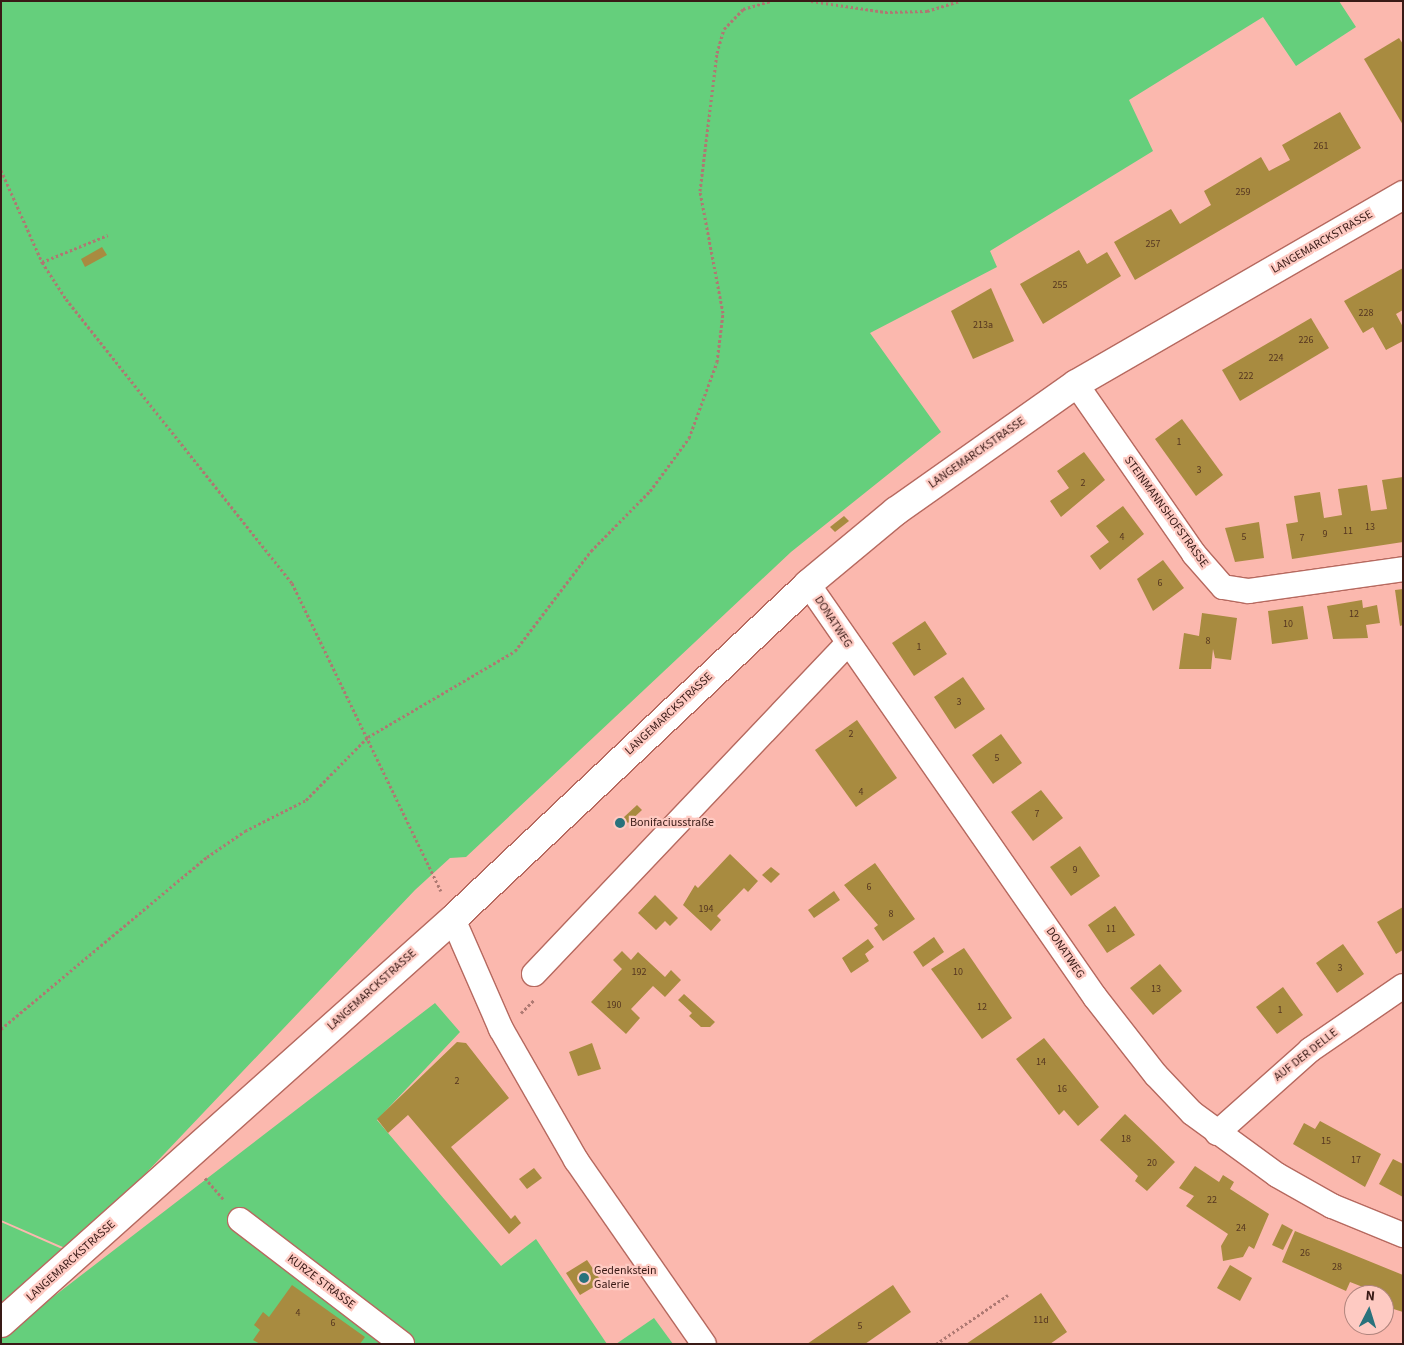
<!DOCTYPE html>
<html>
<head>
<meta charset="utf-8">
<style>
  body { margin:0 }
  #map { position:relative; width:1404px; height:1345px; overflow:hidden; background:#fbb8ae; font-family:"Source Sans 3",sans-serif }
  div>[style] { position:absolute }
  .green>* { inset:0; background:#65cf7c }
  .building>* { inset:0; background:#a88b40 }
  .path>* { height:3px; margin-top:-1.5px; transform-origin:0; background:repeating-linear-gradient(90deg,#ae7972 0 2.5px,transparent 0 5px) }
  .roads { filter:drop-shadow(1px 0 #b6695f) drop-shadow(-1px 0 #b6695f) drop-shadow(0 1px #b6695f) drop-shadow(0 -1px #b6695f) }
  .minor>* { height:24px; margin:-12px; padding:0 12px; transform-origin:12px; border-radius:12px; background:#fff }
  .tertiary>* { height:28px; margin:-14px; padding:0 14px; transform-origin:14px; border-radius:14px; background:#fff }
  .dots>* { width:14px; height:14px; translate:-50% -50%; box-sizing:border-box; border:2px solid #fecac2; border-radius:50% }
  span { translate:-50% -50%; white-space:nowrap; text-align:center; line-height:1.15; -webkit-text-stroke:4.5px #fecac2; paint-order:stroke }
  .number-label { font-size:10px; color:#553620 }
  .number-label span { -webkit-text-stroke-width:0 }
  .street-label { font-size:12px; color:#391a16 }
  .poi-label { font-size:12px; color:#391a16 }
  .left { translate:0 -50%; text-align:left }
  .frame { position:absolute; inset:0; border:2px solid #391a16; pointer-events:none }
  .north { position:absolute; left:1344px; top:1285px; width:50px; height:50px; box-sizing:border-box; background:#fecac2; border:1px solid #af847d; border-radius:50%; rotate:5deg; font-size:14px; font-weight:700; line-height:20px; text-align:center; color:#391a16 }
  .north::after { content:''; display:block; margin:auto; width:18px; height:22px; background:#29727c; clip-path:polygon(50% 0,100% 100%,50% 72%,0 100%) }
</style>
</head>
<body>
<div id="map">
  <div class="green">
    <i style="clip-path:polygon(1px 1px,1339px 1px,1356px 27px,1296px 66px,1263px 17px,1129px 100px,1153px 151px,990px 251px,997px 267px,870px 333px,941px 432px,791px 552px,466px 857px,450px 858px,415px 890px,72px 1251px,1px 1220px)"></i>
    <i style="clip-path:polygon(435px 1003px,460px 1032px,377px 1120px,501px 1266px,536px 1239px,607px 1344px,1px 1344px,1px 1337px)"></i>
    <i style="clip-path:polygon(1px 1222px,69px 1252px,1px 1315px)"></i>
    <i style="clip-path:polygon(654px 1318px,673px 1344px,616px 1344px)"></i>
  </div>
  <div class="building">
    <i style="clip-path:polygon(1399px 38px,1403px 44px,1403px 125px,1364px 59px)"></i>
    <i style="clip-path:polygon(1340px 112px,1361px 148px,1135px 280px,1114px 242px,1171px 209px,1180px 224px,1211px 205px,1204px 191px,1261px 157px,1269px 171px,1290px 160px,1282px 145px)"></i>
    <i style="clip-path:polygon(102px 247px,107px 255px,85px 267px,81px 259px)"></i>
    <i style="clip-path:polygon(1079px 250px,1087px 264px,1107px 252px,1121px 276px,1043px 324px,1020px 284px)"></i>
    <i style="clip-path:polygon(1403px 268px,1403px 310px,1396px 314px,1403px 327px,1403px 341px,1386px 350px,1373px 327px,1363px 333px,1344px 301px)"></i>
    <i style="clip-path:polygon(991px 288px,1014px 341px,973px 359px,951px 311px)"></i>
    <i style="clip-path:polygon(1311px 318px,1329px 348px,1240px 401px,1222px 370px)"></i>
    <i style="clip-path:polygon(1182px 419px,1223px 475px,1196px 496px,1155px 439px)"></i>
    <i style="clip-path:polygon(1084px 452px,1105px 480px,1061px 517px,1050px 501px,1069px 488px,1057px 471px)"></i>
    <i style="clip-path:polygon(1403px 477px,1403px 542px,1292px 559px,1286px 524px,1298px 522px,1294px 496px,1320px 492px,1324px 518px,1342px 515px,1338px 489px,1367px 485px,1371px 511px,1387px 509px,1382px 480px)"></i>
    <i style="clip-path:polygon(1123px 506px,1144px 534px,1100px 570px,1090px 556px,1109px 542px,1096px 526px)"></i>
    <i style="clip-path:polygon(844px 516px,849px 521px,835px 532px,830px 527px)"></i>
    <i style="clip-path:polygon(1259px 522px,1264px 558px,1235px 562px,1225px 528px)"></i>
    <i style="clip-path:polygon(1163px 560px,1184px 588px,1153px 611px,1137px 579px)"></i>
    <i style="clip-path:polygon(1403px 589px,1403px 625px,1400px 626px,1395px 590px)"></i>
    <i style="clip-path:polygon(1362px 600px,1363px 608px,1377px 605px,1380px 623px,1366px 625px,1368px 638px,1333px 639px,1327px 606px)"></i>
    <i style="clip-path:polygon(1303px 606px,1308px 639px,1272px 644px,1268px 611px)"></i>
    <i style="clip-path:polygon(1202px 613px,1237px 618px,1231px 660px,1215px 658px,1213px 649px,1211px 669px,1179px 669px,1184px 633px,1199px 636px)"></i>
    <i style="clip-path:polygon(925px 621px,947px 654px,914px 676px,892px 643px)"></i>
    <i style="clip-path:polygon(963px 677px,985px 709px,955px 729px,934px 697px)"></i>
    <i style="clip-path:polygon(857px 720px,897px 778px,856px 807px,815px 750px)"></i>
    <i style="clip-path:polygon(1001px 734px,1022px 763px,993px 784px,972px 755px)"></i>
    <i style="clip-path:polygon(1041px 790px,1063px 818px,1033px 841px,1011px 812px)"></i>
    <i style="clip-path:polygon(637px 805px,642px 810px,628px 823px,623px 818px)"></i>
    <i style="clip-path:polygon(1080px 846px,1100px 876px,1071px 896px,1050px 867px)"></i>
    <i style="clip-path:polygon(730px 854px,758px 881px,748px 892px,744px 888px,717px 916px,721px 920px,711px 931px,683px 905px,695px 885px,698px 888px)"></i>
    <i style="clip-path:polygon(875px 863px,915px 919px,883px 941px,874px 928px,878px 925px,844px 885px)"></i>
    <i style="clip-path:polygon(771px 867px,780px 874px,771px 883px,762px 875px)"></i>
    <i style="clip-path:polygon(834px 891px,840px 900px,814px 918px,808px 910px)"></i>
    <i style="clip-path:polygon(655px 895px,678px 918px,670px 926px,665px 921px,656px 930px,638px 913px)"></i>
    <i style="clip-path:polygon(1115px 906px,1135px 935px,1107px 953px,1088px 925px)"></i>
    <i style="clip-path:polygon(1403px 907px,1403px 950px,1396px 954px,1377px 922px)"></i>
    <i style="clip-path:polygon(934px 937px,944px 952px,923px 967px,913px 952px)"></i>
    <i style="clip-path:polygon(868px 939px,874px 947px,865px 954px,869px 961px,851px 973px,842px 958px)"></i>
    <i style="clip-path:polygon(1343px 944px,1364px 974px,1337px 993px,1316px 963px)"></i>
    <i style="clip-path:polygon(964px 948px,1012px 1018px,982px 1039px,931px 969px)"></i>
    <i style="clip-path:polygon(622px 951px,631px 960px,638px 952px,665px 977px,671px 970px,681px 980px,665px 997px,653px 986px,631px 1009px,640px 1018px,626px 1034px,591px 1002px,622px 969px,613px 960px)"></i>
    <i style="clip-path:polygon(1160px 964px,1182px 991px,1153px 1015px,1130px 988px)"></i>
    <i style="clip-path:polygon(1283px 987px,1303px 1015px,1277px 1034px,1256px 1007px)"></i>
    <i style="clip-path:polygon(684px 994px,715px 1022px,710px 1027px,701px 1027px,689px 1016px,692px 1013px,678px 1000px)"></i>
    <i style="clip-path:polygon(1044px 1038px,1099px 1107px,1078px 1126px,1064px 1110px,1059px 1115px,1016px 1059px)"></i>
    <i style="clip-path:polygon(457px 1042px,466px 1043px,509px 1098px,451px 1147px,511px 1219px,515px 1215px,521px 1223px,509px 1234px,408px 1115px,388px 1133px,377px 1119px)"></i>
    <i style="clip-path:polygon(592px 1043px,601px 1069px,578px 1076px,569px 1052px)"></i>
    <i style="clip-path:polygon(1125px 1114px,1175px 1162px,1147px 1191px,1135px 1181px,1138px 1176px,1100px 1140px)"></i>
    <i style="clip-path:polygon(1320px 1121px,1381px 1154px,1365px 1187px,1293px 1144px,1304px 1123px,1315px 1129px)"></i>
    <i style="clip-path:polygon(1393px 1159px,1403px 1164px,1403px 1197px,1379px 1184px)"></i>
    <i style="clip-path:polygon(1195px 1166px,1219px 1182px,1223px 1175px,1234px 1182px,1230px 1189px,1269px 1214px,1254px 1249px,1249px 1246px,1243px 1257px,1223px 1261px,1221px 1246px,1228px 1234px,1186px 1206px,1194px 1196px,1179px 1188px)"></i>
    <i style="clip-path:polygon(534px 1168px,542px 1178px,527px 1189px,519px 1179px)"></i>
    <i style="clip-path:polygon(1282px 1224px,1293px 1230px,1283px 1250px,1272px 1245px)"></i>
    <i style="clip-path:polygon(1295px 1231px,1403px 1275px,1403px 1312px,1384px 1306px,1384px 1295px,1366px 1295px,1368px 1289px,1350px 1282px,1346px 1291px,1282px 1262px)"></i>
    <i style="clip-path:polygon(587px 1260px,602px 1282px,580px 1295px,566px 1273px)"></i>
    <i style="clip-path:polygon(1230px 1265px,1252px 1278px,1240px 1301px,1217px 1288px)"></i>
    <i style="clip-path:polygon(292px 1285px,365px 1337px,360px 1344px,260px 1344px,253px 1340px,260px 1330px,254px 1325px,263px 1312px,269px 1317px)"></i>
    <i style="clip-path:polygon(893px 1285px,911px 1312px,865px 1344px,807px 1344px)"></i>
    <i style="clip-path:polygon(1041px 1293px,1067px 1332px,1050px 1344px,966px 1344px)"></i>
  </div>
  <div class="path">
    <i style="left:811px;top:1px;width:75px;rotate:8.5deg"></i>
    <i style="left:885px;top:12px;width:42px;rotate:-1.4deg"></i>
    <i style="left:927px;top:11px;width:34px;rotate:-17deg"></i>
    <i style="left:1px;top:170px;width:101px;rotate:66deg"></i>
    <i style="left:42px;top:262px;width:44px;rotate:57deg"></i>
    <i style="left:66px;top:299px;width:363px;rotate:51.5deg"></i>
    <i style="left:292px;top:583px;width:342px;rotate:64.2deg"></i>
    <i style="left:42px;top:262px;width:71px;rotate:-22.2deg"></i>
    <i style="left:521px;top:1013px;width:18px;rotate:-45deg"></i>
    <i style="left:1px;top:1029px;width:268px;rotate:-39.9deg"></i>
    <i style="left:207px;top:857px;width:46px;rotate:-34.4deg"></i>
    <i style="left:245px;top:831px;width:68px;rotate:-26.9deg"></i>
    <i style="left:306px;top:800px;width:88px;rotate:-45.5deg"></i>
    <i style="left:368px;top:737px;width:170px;rotate:-30.3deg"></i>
    <i style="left:515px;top:651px;width:126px;rotate:-52.8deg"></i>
    <i style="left:591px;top:551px;width:84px;rotate:-45.5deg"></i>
    <i style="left:650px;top:491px;width:66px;rotate:-53.7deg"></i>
    <i style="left:689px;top:438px;width:81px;rotate:-69.8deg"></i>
    <i style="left:717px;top:362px;width:49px;rotate:-83deg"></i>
    <i style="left:723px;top:313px;width:124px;rotate:-100.7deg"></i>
    <i style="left:700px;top:191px;width:139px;rotate:-83deg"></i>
    <i style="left:717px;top:53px;width:25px;rotate:-74deg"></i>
    <i style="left:724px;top:29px;width:28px;rotate:-46deg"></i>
    <i style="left:743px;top:9px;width:29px;rotate:-16deg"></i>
    <i style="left:205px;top:1178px;width:29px;rotate:49deg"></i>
    <i style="left:936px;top:1344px;width:87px;rotate:-34.2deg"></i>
  </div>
  <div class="roads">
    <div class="minor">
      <i style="left:1076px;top:384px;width:207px;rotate:55.2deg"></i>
      <i style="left:1194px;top:554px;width:44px;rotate:48.7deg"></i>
      <i style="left:1223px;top:587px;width:26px;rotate:9deg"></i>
      <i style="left:1249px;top:591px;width:156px;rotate:-8.1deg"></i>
      <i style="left:808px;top:584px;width:503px;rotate:55.2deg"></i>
      <i style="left:1095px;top:997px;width:99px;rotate:52deg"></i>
      <i style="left:1156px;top:1075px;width:52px;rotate:46.5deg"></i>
      <i style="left:1192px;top:1113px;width:105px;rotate:36.1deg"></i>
      <i style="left:1277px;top:1175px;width:63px;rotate:29.4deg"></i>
      <i style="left:1332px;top:1206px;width:77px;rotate:22.2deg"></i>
      <i style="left:453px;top:919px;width:120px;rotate:66.4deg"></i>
      <i style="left:501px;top:1029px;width:151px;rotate:60.2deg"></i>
      <i style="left:576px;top:1160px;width:224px;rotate:55.2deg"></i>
      <i style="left:534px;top:974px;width:455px;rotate:-46.5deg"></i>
      <i style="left:1217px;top:1133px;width:125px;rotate:-41.7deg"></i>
      <i style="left:1310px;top:1050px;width:113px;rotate:-34.5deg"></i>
      <i style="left:240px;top:1220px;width:204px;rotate:37.4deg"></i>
    </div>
    <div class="tertiary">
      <i style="left:1px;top:1323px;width:606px;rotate:-41.79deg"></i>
      <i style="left:453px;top:919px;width:488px;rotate:-43.3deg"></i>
      <i style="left:808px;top:584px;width:114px;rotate:-39.7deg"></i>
      <i style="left:896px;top:511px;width:220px;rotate:-35.2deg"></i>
      <i style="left:1076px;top:384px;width:378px;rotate:-30deg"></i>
    </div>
  </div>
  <div class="dots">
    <i style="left:620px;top:823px;background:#29727c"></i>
    <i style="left:584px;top:1278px;background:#29727c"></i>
  </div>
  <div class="number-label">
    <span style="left:1321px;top:147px">261</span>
    <span style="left:1243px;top:193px">259</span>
    <span style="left:1153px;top:245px">257</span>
    <span style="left:1060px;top:286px">255</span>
    <span style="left:1366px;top:314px">228</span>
    <span style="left:983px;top:326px">213a</span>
    <span style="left:1306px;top:341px">226</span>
    <span style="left:1276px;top:359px">224</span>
    <span style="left:1246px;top:377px">222</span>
    <span style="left:1179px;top:443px">1</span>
    <span style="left:1199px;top:471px">3</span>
    <span style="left:1083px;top:484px">2</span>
    <span style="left:1370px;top:528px">13</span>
    <span style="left:1348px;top:532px">11</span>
    <span style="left:1325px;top:535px">9</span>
    <span style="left:1122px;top:538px">4</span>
    <span style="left:1244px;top:538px">5</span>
    <span style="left:1302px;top:539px">7</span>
    <span style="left:1160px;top:584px">6</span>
    <span style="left:1354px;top:615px">12</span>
    <span style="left:1288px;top:625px">10</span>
    <span style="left:1208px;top:642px">8</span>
    <span style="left:919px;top:648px">1</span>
    <span style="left:959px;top:703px">3</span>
    <span style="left:851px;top:735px">2</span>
    <span style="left:997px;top:759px">5</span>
    <span style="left:861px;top:793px">4</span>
    <span style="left:1037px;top:815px">7</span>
    <span style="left:1075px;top:871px">9</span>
    <span style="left:869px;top:888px">6</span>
    <span style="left:706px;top:910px">194</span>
    <span style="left:891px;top:915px">8</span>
    <span style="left:1111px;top:930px">11</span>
    <span style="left:1340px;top:969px">3</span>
    <span style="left:639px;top:973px">192</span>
    <span style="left:958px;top:973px">10</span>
    <span style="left:1156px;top:990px">13</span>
    <span style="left:614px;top:1006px">190</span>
    <span style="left:982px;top:1008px">12</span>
    <span style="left:1280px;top:1011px">1</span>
    <span style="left:1041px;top:1063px">14</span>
    <span style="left:457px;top:1082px">2</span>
    <span style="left:1062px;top:1090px">16</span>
    <span style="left:1126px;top:1140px">18</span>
    <span style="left:1326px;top:1142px">15</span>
    <span style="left:1356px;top:1161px">17</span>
    <span style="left:1152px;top:1164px">20</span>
    <span style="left:1212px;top:1201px">22</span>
    <span style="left:1241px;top:1229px">24</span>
    <span style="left:1305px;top:1254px">26</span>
    <span style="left:1337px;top:1268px">28</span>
    <span style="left:298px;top:1314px">4</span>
    <span style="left:1041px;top:1321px">11d</span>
    <span style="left:333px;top:1324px">6</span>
    <span style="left:860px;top:1327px">5</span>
  </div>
  <div class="street-label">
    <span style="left:1322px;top:242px;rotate:-30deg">LANGEMARCKSTRASSE</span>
    <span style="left:977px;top:453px;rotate:-35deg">LANGEMARCKSTRASSE</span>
    <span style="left:1166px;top:512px;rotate:54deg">STEINMANNSHOFSTRASSE</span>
    <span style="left:833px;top:622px;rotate:57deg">DONATWEG</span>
    <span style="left:669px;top:714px;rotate:-43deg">LANGEMARCKSTRASSE</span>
    <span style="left:1065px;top:953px;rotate:56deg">DONATWEG</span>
    <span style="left:372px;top:990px;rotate:-42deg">LANGEMARCKSTRASSE</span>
    <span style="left:1306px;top:1055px;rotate:-38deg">AUF DER DELLE</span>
    <span style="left:71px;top:1261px;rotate:-42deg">LANGEMARCKSTRASSE</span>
    <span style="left:321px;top:1282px;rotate:37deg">KURZE STRASSE</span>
  </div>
  <div class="poi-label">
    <span class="left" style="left:630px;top:823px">Bonifaciusstraße</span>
    <span class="left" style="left:594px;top:1278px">Gedenkstein<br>Galerie</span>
  </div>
  <div class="frame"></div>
  <div class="north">N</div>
</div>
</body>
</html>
